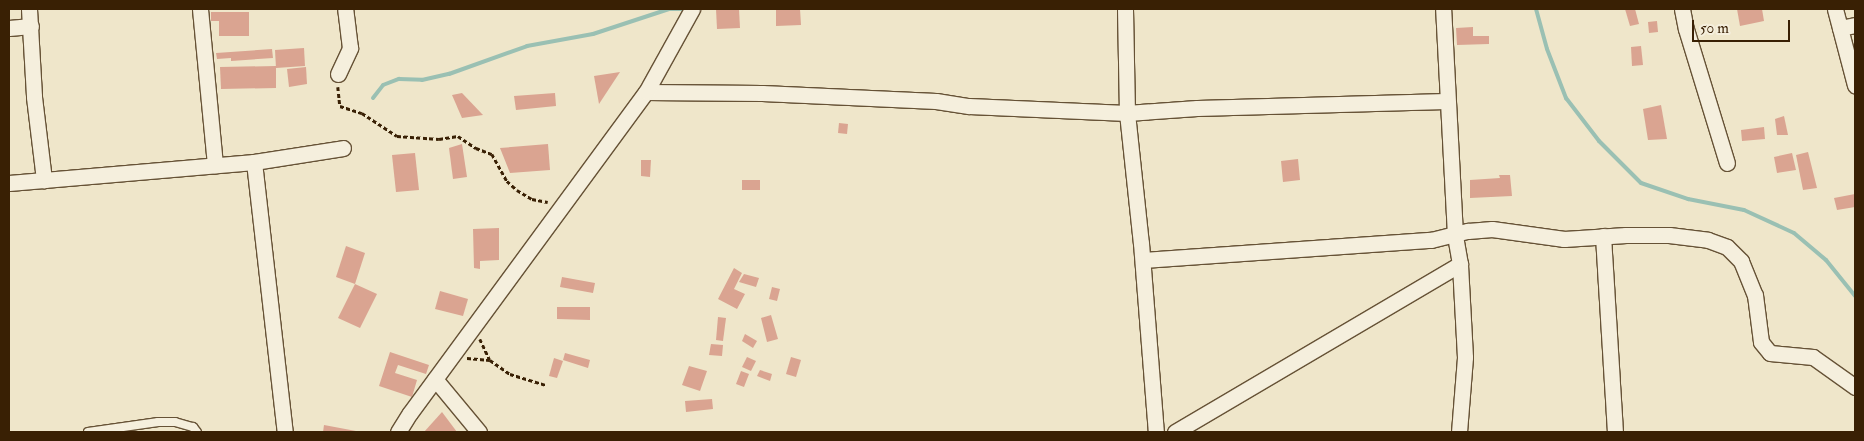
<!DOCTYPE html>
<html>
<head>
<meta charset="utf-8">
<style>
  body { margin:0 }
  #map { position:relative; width:1864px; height:441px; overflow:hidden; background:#efe6ca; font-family:"IM FELL Double Pica",serif }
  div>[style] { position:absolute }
  .stream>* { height:4px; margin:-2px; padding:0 2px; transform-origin:2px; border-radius:2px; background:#9ac0b3 }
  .building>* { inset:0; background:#daa491 }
  .path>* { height:2.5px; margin-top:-1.25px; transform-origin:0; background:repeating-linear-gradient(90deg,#392004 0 4px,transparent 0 6.5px) }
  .roads { filter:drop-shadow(1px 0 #665236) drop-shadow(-1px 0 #665236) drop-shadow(0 1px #665236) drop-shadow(0 -1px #665236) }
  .lane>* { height:8px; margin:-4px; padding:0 4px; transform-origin:4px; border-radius:4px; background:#f5efdd }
  .street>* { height:15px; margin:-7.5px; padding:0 7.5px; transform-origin:7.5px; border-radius:7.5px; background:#f5efdd }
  span { translate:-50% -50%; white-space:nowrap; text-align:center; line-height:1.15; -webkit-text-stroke:4px #f5efdd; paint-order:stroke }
  .frame { position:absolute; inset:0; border:10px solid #392004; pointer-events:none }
  .scale { position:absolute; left:1692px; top:20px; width:98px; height:22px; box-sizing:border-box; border:2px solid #392004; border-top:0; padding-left:6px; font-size:15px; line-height:18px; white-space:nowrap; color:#392004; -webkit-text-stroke:4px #f5efdd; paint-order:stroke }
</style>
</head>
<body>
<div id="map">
  <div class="stream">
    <i style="left:1536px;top:9px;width:41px;rotate:74.6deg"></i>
    <i style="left:1547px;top:49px;width:53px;rotate:68.8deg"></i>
    <i style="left:1566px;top:98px;width:54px;rotate:52.5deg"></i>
    <i style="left:1599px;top:141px;width:59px;rotate:45deg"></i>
    <i style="left:1641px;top:183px;width:50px;rotate:18.8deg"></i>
    <i style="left:1688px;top:199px;width:57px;rotate:11.1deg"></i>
    <i style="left:1744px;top:210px;width:55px;rotate:24.7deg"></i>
    <i style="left:1794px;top:233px;width:42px;rotate:40.2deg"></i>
    <i style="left:1826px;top:260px;width:46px;rotate:51.1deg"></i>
    <i style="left:373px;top:98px;width:16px;rotate:-52deg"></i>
    <i style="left:383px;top:85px;width:17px;rotate:-21deg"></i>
    <i style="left:399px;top:79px;width:23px;rotate:2deg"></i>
    <i style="left:422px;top:80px;width:28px;rotate:-13deg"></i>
    <i style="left:449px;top:74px;width:83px;rotate:-19.7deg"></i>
    <i style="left:527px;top:46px;width:67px;rotate:-10.3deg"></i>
    <i style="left:593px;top:34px;width:80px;rotate:-18.2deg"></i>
    <i style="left:669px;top:9px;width:19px"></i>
  </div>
  <div class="building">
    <i style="clip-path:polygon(716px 9px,739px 9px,740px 28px,717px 29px)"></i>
    <i style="clip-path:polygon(776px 9px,800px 9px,801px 25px,776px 26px)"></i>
    <i style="clip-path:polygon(1625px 9px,1635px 9px,1639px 24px,1630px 26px)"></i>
    <i style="clip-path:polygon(1737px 9px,1762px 9px,1764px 21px,1740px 26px)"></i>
    <i style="clip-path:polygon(211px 12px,249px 12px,249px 36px,219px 36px,219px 21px,211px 21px)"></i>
    <i style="clip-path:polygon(1657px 21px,1658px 32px,1649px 33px,1648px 22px)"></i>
    <i style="clip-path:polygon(1473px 27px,1473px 36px,1489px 36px,1489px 44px,1457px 45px,1456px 28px)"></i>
    <i style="clip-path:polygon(1641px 46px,1643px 65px,1632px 66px,1631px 47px)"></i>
    <i style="clip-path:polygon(304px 48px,305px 66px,276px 68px,275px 50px)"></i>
    <i style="clip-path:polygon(272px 49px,273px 58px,231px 61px,231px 58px,217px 59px,216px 53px)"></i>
    <i style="clip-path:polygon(276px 66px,276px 88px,221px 89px,220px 67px)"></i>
    <i style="clip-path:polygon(306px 67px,307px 84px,289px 87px,287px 69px)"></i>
    <i style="clip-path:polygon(620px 72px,599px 104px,594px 76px)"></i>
    <i style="clip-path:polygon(462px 93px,483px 115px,462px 118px,452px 95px)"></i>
    <i style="clip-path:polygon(555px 93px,556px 106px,516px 110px,514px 96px)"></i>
    <i style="clip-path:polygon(1661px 105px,1667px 139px,1648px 140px,1643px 109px)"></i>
    <i style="clip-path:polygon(1784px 116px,1788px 135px,1777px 135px,1775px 119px)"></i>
    <i style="clip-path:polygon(839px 123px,848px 124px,847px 134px,838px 133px)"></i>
    <i style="clip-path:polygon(1764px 127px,1765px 139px,1742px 141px,1741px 130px)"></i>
    <i style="clip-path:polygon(462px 144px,467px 177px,453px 179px,449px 148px)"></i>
    <i style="clip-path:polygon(548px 144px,550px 170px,510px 173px,500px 148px)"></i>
    <i style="clip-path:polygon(1808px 152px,1817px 188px,1803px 190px,1796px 155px)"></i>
    <i style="clip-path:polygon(415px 153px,419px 190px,396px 192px,392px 155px)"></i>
    <i style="clip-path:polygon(1792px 153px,1796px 170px,1777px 173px,1774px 157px)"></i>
    <i style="clip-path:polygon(1298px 159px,1300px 180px,1283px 182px,1281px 161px)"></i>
    <i style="clip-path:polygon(641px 160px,651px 160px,650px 177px,641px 176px)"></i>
    <i style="clip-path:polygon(1499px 175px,1510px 175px,1512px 196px,1470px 198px,1470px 180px,1500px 178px)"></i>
    <i style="clip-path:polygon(742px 180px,760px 180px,760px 190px,742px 190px)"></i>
    <i style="clip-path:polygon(1855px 194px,1855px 207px,1837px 210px,1834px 198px)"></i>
    <i style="clip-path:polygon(499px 228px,499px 260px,480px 261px,480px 269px,474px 268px,473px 229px)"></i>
    <i style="clip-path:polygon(346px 246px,365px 253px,355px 284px,336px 277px)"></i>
    <i style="clip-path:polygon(734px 268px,742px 273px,734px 289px,745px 294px,737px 309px,718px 299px)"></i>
    <i style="clip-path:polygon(744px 274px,759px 278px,756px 287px,739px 282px)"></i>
    <i style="clip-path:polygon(562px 277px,595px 283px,593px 293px,560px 287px)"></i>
    <i style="clip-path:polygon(355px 284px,377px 294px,360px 328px,338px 318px)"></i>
    <i style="clip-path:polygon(772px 287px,780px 289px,777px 301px,769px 299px)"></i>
    <i style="clip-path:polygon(440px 291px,468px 299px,463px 316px,435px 309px)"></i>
    <i style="clip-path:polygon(557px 307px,590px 307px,590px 320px,557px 319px)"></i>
    <i style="clip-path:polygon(771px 315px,778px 339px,767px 342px,761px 318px)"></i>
    <i style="clip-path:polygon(718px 317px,726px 318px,723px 341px,716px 340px)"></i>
    <i style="clip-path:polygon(745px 334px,757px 341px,753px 348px,742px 341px)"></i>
    <i style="clip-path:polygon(711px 344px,723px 345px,722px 356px,709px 355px)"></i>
    <i style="clip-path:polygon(390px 352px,429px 365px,426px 374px,398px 365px,395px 373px,417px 380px,412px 397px,379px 386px)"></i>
    <i style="clip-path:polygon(565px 353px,590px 360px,588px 368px,563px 360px)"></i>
    <i style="clip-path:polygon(747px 357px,756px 361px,751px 371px,742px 367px)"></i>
    <i style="clip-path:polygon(791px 357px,801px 360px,796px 377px,786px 374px)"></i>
    <i style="clip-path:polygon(554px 358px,563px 361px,557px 378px,549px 376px)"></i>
    <i style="clip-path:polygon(689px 366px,707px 371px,700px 391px,682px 385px)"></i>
    <i style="clip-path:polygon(760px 370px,772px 374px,770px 381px,757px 376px)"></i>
    <i style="clip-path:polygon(741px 371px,749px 374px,744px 387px,736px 384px)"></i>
    <i style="clip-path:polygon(712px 399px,713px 409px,686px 412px,685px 401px)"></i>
    <i style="clip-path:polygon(442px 412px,457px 432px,424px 432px)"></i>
    <i style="clip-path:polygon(324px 425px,356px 431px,356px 432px,323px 432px)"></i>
  </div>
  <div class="path">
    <i style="left:338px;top:87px;width:19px;rotate:84deg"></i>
    <i style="left:340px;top:106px;width:23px;rotate:18deg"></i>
    <i style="left:362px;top:113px;width:42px;rotate:33.3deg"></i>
    <i style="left:397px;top:136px;width:42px;rotate:4.1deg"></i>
    <i style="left:439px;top:139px;width:19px;rotate:-9deg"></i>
    <i style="left:458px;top:136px;width:22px;rotate:34deg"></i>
    <i style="left:476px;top:148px;width:17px;rotate:21deg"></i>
    <i style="left:492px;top:154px;width:31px;rotate:61deg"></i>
    <i style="left:507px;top:181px;width:13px;rotate:42deg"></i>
    <i style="left:517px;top:190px;width:17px;rotate:31deg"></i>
    <i style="left:532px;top:199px;width:16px;rotate:11deg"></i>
    <i style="left:480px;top:339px;width:23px;rotate:65deg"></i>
    <i style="left:467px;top:358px;width:23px;rotate:5deg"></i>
    <i style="left:490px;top:360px;width:24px;rotate:35deg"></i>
    <i style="left:510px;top:374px;width:38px;rotate:17deg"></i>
  </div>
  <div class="roads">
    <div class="lane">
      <i style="left:88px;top:432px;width:71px;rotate:-8.1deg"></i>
      <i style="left:158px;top:422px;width:17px"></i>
      <i style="left:175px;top:422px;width:19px;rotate:16deg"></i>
      <i style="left:193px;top:427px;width:6px;rotate:51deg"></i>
    </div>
    <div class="street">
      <i style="left:29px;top:9px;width:88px;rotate:86.7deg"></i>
      <i style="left:34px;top:97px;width:84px;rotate:83.1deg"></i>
      <i style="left:200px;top:9px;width:157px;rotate:84.5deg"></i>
      <i style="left:1125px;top:9px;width:104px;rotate:88.9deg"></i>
      <i style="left:1127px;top:113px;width:131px;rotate:83.9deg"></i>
      <i style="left:1141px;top:243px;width:190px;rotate:85.5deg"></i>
      <i style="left:1682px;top:9px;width:20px;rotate:79deg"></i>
      <i style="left:1686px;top:29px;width:140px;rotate:73deg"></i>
      <i style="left:1835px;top:9px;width:79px;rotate:75.3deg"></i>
      <i style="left:9px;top:28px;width:22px;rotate:-5deg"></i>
      <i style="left:1840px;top:28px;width:15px;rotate:-11deg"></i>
      <i style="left:338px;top:74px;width:29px;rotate:-65deg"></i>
      <i style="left:350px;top:48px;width:39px;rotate:-97deg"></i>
      <i style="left:646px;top:92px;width:116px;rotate:0.5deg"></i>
      <i style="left:762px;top:93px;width:174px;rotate:2.6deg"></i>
      <i style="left:936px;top:101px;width:33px;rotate:9deg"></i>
      <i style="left:969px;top:106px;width:158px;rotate:2.5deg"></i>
      <i style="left:1127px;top:113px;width:70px;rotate:-4.1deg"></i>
      <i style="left:1197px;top:108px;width:249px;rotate:-1.6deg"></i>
      <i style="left:254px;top:162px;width:272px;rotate:83.5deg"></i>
      <i style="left:9px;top:183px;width:246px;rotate:-4.9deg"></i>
      <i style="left:254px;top:162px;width:90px;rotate:-8.9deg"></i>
      <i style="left:1603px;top:236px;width:196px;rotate:86.5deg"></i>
      <i style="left:1143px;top:260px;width:289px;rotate:-4deg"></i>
      <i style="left:1431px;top:240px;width:38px;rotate:-14deg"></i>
      <i style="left:1468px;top:231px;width:24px;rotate:-5deg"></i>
      <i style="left:1492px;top:229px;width:73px;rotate:7.9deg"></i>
      <i style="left:1564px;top:239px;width:62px;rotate:-3.7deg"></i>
      <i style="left:1626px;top:235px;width:43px"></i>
      <i style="left:1669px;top:235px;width:39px;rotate:7deg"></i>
      <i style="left:1708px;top:240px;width:20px;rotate:20deg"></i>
      <i style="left:1727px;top:247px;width:20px;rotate:45deg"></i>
      <i style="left:1741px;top:261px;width:37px;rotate:68deg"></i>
      <i style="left:1755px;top:295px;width:47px;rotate:82.7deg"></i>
      <i style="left:1761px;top:342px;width:14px;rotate:51deg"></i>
      <i style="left:1770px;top:353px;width:43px;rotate:5.3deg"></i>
      <i style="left:1813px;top:357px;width:52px;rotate:35.5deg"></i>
      <i style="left:435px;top:379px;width:69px;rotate:50.3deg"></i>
      <i style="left:398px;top:432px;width:22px;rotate:-58deg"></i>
      <i style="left:410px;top:413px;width:398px;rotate:-53.7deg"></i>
      <i style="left:646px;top:92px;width:95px;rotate:-61deg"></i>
      <i style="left:1175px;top:432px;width:331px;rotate:-30.5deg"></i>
      <i style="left:1460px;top:264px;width:29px;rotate:-100deg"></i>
      <i style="left:1455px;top:235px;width:226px;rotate:-93deg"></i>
      <i style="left:1459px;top:432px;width:75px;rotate:-85.4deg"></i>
      <i style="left:1465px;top:357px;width:93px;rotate:-93.1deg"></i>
    </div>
  </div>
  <div class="frame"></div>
  <div class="scale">50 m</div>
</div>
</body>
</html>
